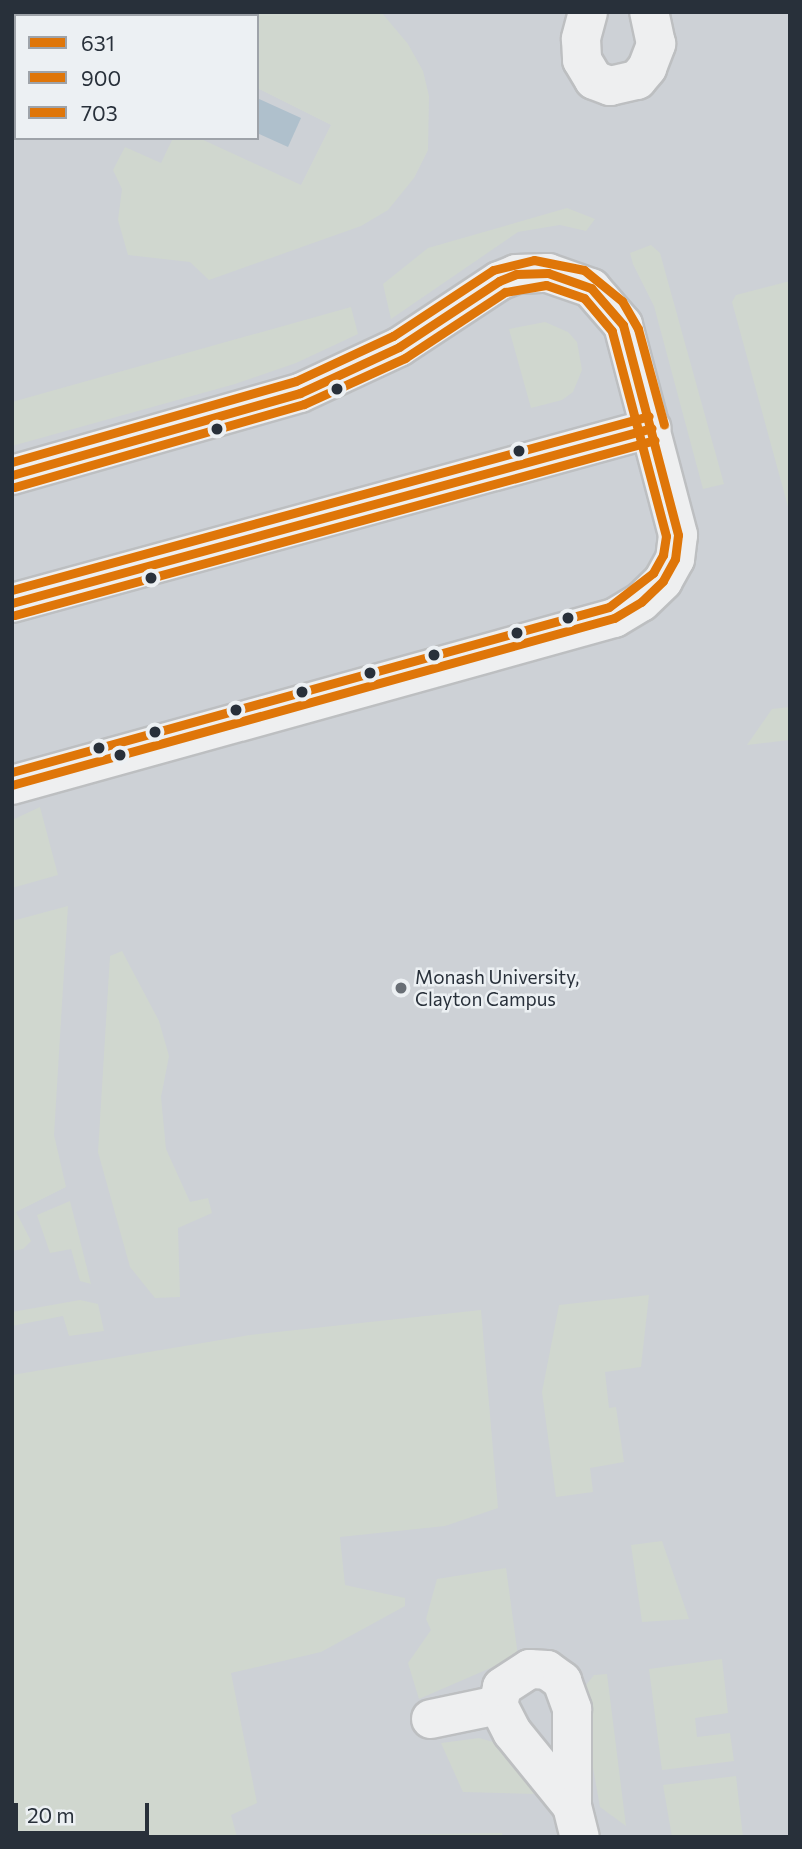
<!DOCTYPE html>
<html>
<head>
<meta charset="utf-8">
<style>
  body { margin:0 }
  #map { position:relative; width:802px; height:1849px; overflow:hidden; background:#dfe1e3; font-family:Commissioner,sans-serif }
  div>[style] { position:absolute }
  .built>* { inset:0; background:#cdd1d6 }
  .green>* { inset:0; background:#d0d7cf }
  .water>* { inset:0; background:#afc0cc }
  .roads { filter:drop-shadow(2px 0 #bdbfc1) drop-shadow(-2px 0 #bdbfc1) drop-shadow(0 2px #bdbfc1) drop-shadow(0 -2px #bdbfc1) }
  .street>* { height:38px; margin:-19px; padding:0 19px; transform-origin:19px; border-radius:19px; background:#eeeff0 }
  .bus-1>* { height:9px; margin:-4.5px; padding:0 4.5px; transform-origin:4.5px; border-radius:4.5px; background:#df7609 }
  .bus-2>* { height:9px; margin:-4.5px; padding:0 4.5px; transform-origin:4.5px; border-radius:4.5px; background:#df7609 }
  .bus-3>* { height:9px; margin:-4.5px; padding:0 4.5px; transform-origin:4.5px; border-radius:4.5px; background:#df7609 }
  .dots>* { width:19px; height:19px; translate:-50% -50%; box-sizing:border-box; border:4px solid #ecf0f3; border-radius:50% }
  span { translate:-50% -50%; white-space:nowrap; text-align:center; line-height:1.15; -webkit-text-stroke:5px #ecf0f3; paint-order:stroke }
  .poi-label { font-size:19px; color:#28303a }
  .left { translate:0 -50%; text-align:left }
  .frame { position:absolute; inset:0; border:14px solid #28303a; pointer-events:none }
  .legend { position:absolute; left:14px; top:14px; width:245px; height:126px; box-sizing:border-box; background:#ecf0f3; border:2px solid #9ea3a9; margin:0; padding:9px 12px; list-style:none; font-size:21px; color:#28303a }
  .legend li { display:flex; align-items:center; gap:14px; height:35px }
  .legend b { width:35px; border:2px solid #9ea3a9 }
  .scale { position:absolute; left:14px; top:1803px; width:135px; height:32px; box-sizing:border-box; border:4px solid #28303a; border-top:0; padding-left:9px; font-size:21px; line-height:24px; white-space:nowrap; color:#28303a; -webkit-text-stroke:5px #ecf0f3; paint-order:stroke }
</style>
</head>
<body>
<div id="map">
  <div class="built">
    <i style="clip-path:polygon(evenodd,12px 12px,790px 12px,790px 1837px,12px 1837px,12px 12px,16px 16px,257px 16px,257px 138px,16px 138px,16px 16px)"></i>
  </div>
  <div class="green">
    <i style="clip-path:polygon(165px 12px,381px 12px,408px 44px,423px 71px,429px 96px,428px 150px,414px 178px,388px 210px,361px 226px,209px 280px,190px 262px,128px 255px,118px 220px,122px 189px,113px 170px,125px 147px,161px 163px,173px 138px,199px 138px,301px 185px,331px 125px,257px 88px,257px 16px,163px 16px)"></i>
    <i style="clip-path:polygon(567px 208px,595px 219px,586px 231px,560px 225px,518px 232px,391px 319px,383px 284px,428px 248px)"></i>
    <i style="clip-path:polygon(651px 245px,660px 253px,724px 484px,703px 489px,654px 306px,633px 264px,630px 253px)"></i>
    <i style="clip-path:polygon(790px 281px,790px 514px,732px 302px,736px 295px)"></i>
    <i style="clip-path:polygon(351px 307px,358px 334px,296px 363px,235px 384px,12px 446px,12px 402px)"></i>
    <i style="clip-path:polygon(545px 322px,568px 332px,577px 342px,582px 370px,573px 392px,562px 400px,531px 408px,509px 329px)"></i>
    <i style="clip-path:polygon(790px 707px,790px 740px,747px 745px,772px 709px)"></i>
    <i style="clip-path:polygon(40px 807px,58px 875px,12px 888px,12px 820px)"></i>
    <i style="clip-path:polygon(68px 906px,54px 1135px,66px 1187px,16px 1212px,31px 1241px,23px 1249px,12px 1251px,12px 921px)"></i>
    <i style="clip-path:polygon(122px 951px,159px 1021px,169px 1056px,161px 1097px,166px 1149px,190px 1202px,208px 1198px,212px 1213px,178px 1228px,180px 1297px,155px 1298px,130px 1267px,98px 1152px,110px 956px)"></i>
    <i style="clip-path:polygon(70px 1201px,91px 1284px,80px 1281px,71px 1249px,50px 1253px,37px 1215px)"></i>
    <i style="clip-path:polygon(649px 1295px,641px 1367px,605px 1372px,609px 1408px,616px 1407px,624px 1462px,590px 1468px,593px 1492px,556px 1497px,542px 1392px,559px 1305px)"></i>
    <i style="clip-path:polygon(80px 1300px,98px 1304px,104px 1331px,69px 1336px,63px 1316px,12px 1326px,12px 1312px)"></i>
    <i style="clip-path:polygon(481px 1310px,498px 1508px,445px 1526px,340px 1537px,345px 1585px,405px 1598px,405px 1606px,321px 1652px,231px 1673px,257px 1803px,231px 1815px,237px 1837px,12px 1837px,12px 1375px,250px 1335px)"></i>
    <i style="clip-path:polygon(662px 1541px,689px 1619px,642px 1622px,631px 1545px)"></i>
    <i style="clip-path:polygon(506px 1568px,518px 1656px,419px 1699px,408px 1663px,431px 1630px,426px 1619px,437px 1579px)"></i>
    <i style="clip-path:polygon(722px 1659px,728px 1713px,695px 1718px,697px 1737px,730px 1733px,734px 1761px,662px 1770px,649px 1669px)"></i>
    <i style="clip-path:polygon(607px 1674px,626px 1826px,600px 1807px,590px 1751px,586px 1685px,594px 1675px)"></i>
    <i style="clip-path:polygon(479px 1738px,504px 1745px,529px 1779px,534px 1794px,463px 1792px,441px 1743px)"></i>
    <i style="clip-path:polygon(736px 1776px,743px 1837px,672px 1837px,663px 1785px)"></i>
    <i style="clip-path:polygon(502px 1833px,503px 1837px,299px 1837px,302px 1836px)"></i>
  </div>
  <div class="water">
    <i style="clip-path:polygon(257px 98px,301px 118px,288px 147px,257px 133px)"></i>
  </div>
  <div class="roads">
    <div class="street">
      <i style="left:588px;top:12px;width:28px;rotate:105deg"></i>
      <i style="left:581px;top:39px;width:21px;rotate:87deg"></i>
      <i style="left:582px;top:60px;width:23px;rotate:59deg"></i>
      <i style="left:594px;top:80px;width:17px;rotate:21deg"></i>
      <i style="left:610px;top:86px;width:28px;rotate:-13deg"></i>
      <i style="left:637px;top:80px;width:16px;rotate:-50deg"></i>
      <i style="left:647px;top:68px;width:26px;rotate:-69deg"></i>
      <i style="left:656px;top:44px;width:33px;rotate:-102deg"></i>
      <i style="left:12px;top:475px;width:299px;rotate:-15.9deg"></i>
      <i style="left:300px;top:393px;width:109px;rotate:-24.9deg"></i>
      <i style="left:399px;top:347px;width:120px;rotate:-33.4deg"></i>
      <i style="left:499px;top:281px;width:18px;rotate:-22deg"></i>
      <i style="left:516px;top:274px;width:32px;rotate:-2deg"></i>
      <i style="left:548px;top:273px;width:46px;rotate:19.2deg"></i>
      <i style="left:591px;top:288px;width:49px;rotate:49.1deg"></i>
      <i style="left:623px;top:325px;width:217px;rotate:75.3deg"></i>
      <i style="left:678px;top:535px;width:24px;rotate:97deg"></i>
      <i style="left:675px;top:559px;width:25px;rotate:119deg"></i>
      <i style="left:663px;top:581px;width:30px;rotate:136deg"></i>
      <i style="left:641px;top:602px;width:31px;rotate:149deg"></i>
      <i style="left:614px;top:618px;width:625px;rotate:164.5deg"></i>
      <i style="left:12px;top:603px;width:663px;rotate:-15.29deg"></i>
      <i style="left:431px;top:1719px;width:68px;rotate:-11.8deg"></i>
      <i style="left:572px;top:1806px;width:95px;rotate:-129deg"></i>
      <i style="left:512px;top:1732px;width:30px;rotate:-117deg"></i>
      <i style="left:498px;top:1705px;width:18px;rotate:-77deg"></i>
      <i style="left:502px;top:1687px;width:33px;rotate:-33deg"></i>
      <i style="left:530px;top:1669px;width:17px;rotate:3deg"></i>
      <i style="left:547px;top:1670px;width:19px;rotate:36deg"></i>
      <i style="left:562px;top:1681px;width:30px;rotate:70deg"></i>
      <i style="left:572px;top:1709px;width:97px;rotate:90deg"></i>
      <i style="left:572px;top:1806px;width:32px;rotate:76deg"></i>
    </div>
  </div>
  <div class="bus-1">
    <i style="left:12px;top:475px;width:299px;rotate:-15.9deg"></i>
    <i style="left:300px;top:393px;width:109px;rotate:-24.9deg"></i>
    <i style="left:399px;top:347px;width:120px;rotate:-33.4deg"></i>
    <i style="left:499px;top:281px;width:18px;rotate:-22deg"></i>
    <i style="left:516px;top:274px;width:32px;rotate:-2deg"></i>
    <i style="left:548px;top:273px;width:46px;rotate:19.2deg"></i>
    <i style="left:591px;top:288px;width:49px;rotate:49.1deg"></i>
    <i style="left:623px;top:325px;width:217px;rotate:75.3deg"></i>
    <i style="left:678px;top:535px;width:24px;rotate:97deg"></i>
    <i style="left:675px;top:559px;width:25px;rotate:119deg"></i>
    <i style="left:663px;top:581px;width:30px;rotate:136deg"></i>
    <i style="left:641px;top:602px;width:31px;rotate:149deg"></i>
    <i style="left:614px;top:618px;width:625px;rotate:164.5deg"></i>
    <i style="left:12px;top:603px;width:663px;rotate:-15.29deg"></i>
  </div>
  <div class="bus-2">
    <i style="left:15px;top:615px;width:663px;rotate:-15.29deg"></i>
    <i style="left:12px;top:772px;width:619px;rotate:-15.45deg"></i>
    <i style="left:609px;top:607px;width:56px;rotate:-37.7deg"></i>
    <i style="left:653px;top:573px;width:21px;rotate:-61deg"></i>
    <i style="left:663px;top:555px;width:19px;rotate:-81deg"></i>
    <i style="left:666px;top:536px;width:212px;rotate:-104.8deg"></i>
    <i style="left:612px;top:331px;width:43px;rotate:-130.3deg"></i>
    <i style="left:584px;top:298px;width:40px;rotate:-161.1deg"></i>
    <i style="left:546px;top:285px;width:42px;rotate:170.3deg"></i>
    <i style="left:505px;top:292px;width:120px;rotate:146.6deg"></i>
    <i style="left:405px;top:358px;width:111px;rotate:155.5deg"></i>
    <i style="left:304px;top:404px;width:301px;rotate:164deg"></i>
  </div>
  <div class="bus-3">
    <i style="left:12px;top:462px;width:295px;rotate:-15.9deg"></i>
    <i style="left:296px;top:381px;width:107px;rotate:-24.9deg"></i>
    <i style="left:393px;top:336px;width:120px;rotate:-33.4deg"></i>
    <i style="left:493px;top:270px;width:42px;rotate:-13.7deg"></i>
    <i style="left:534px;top:260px;width:51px;rotate:11.3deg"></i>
    <i style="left:584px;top:270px;width:49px;rotate:39.2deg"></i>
    <i style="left:622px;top:301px;width:32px;rotate:60deg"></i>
    <i style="left:638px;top:329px;width:99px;rotate:74.8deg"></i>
    <i style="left:12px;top:590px;width:660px;rotate:-15.28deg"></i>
  </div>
  <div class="dots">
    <i style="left:337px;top:389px;background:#28303a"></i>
    <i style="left:217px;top:429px;background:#28303a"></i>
    <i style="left:519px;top:451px;background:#28303a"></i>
    <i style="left:151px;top:578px;background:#28303a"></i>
    <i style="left:568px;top:618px;background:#28303a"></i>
    <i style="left:517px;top:633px;background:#28303a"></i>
    <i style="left:434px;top:655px;background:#28303a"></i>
    <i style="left:370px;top:673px;background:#28303a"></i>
    <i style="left:302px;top:692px;background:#28303a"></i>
    <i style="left:236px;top:710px;background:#28303a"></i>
    <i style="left:155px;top:732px;background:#28303a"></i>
    <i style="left:99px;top:748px;background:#28303a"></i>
    <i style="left:120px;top:755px;background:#28303a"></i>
    <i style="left:401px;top:988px;background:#686e75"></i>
  </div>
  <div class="poi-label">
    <span class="left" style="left:415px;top:988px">Monash University,<br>Clayton Campus</span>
  </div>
  <div class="frame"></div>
  <ul class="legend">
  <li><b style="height:9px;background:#df7609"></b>631</li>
  <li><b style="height:9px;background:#df7609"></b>900</li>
  <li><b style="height:9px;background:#df7609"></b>703</li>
  </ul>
  <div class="scale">20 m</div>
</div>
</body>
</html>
